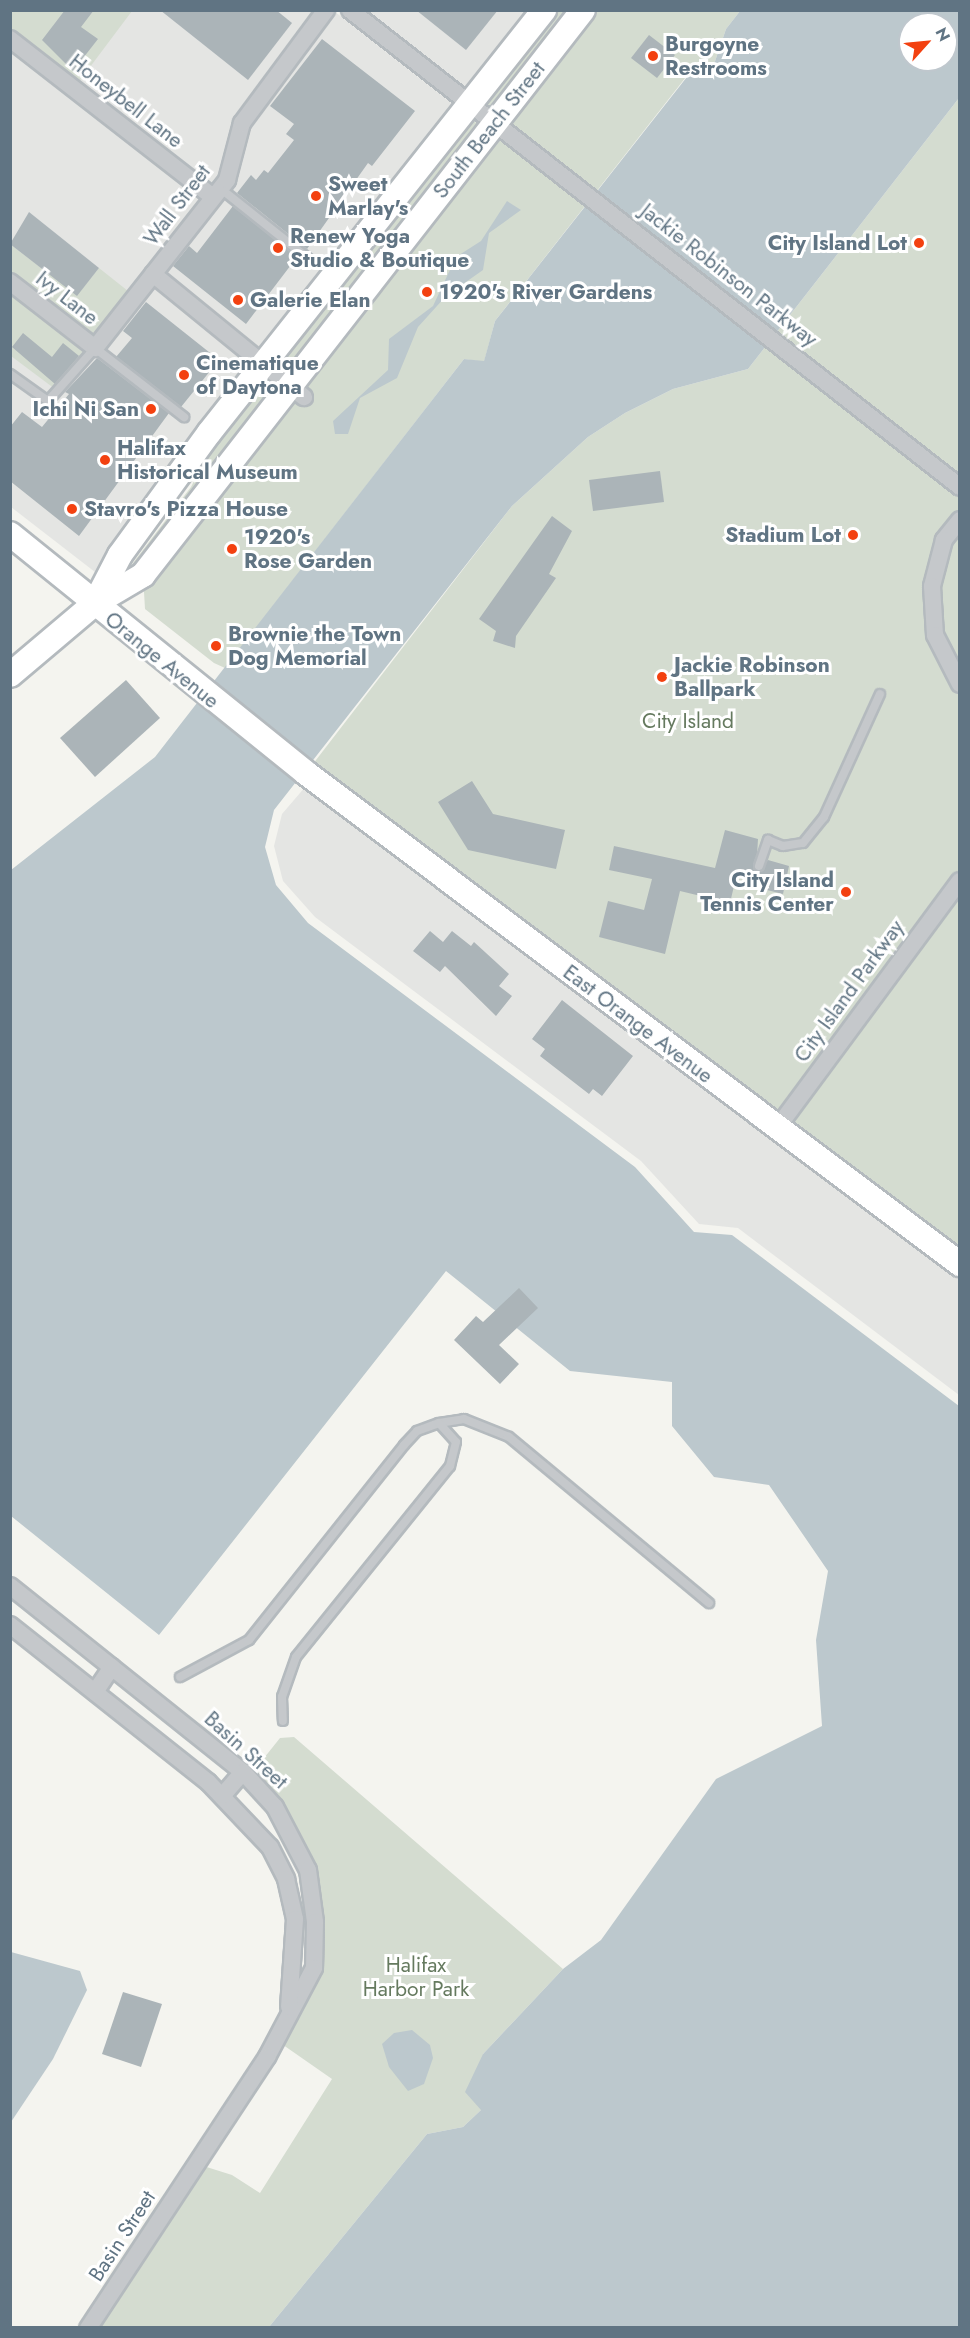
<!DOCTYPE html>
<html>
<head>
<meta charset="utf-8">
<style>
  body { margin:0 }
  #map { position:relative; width:970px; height:2338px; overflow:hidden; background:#f4f4ef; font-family:Jost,sans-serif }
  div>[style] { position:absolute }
  .built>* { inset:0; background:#e4e5e3 }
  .green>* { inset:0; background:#d4dcd0 }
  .water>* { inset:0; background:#bcc8cd }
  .building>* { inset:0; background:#abb4b8 }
  .roads { filter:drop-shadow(2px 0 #b4babe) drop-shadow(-2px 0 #b4babe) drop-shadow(0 2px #b4babe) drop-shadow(0 -2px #b4babe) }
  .lane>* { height:8px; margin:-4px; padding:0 4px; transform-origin:4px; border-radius:4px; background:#c5c8cb }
  .street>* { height:16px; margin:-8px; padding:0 8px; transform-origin:8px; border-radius:8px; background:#c5c8cb }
  .secondary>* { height:24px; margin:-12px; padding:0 12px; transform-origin:12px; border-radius:12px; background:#fff }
  .dots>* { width:16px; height:16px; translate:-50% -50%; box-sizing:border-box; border:3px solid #fff; border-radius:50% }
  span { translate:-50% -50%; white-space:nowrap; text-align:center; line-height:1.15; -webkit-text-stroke:6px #fff; paint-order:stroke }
  .poi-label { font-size:21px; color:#607483; font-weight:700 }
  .left { translate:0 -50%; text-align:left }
  .right { translate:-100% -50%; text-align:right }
  .street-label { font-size:21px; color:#607483 }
  .park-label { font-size:21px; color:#657a5f }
  .frame { position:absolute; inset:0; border:12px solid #607483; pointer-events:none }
  .north { position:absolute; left:898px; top:12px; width:60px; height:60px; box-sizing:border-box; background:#fff; border:2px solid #bfc7cd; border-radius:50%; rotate:63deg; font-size:16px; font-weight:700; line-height:24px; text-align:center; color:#607483 }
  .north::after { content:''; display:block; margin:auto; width:21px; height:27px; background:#f34110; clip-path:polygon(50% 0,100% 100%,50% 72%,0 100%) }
</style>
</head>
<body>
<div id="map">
  <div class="built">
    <i style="clip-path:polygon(10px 11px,334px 11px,454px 105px,95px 572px,11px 507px)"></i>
    <i style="clip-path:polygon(367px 11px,532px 11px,467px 90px)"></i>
    <i style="clip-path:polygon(306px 786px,959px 1277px,959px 1395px,738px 1228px,699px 1224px,641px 1161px,315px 917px,283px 881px,274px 846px,282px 814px)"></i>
  </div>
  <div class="green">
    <i style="clip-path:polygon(11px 11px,132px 11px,78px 83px,11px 34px)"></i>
    <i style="clip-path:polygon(555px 11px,571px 11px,493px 110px,482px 101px)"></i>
    <i style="clip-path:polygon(583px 11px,740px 11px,726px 29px,712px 70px,693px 68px,495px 321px,484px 362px,464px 359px,225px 668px,214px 663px,145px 609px,143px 575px)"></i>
    <i style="clip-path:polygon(959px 98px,959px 1259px,306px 773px,512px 506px,588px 437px,625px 413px,673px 389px,748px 369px)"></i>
    <i style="clip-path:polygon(469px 117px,480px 126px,244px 425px,177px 517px,141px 562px,126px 572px,191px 487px,211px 447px)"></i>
    <i style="clip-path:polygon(10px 244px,77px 295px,99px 268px,128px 291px,94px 336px,11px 272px)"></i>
    <i style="clip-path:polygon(10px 294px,84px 352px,55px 389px,11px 356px)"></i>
    <i style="clip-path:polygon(294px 1737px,563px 1969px,483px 2054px,481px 2110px,463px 2127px,427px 2134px,269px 2327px,88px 2328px,197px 2164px,232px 2175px,260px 2193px,332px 2079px,276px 2040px,314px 1968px,308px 1870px,248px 1778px,280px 1738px)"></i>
  </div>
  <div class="water">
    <i style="clip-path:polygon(evenodd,740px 11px,959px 11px,959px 98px,748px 369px,673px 389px,625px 413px,588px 437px,512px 506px,274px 810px,265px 847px,276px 885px,308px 923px,635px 1167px,694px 1232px,732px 1235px,959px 1406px,959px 2327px,269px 2327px,427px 2134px,463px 2127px,481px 2110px,465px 2092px,483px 2054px,563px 1969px,601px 1940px,716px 1779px,822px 1726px,816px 1640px,828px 1571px,769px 1485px,714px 1477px,672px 1426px,672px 1382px,570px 1371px,446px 1271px,159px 1635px,11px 1516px,11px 870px,155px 757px,464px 359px,484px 361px,495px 321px,694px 68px,712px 70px,726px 29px,740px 11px,910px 24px,946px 24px,946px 60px,910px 60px,910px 24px)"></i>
    <i style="clip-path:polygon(507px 201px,521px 210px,489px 233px,483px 270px,446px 296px,418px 327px,397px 378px,360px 398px,348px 434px,335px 434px,333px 421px,388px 370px,389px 339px,433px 306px,456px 257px,481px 241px)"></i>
    <i style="clip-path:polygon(11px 1952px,80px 1971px,87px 1990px,53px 2059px,11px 2122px)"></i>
    <i style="clip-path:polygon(412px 2030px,430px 2045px,433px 2058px,424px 2084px,408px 2091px,389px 2067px,382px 2044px,394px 2033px)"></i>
  </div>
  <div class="building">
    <i style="clip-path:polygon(65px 10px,94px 10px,81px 27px,98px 39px,73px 71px,42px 40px)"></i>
    <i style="clip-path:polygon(160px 10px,276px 10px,292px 23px,248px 80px)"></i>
    <i style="clip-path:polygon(416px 10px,498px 10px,466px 50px)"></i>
    <i style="clip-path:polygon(649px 35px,675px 55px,657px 78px,631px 58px)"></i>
    <i style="clip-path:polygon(322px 39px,415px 111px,372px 166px,368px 163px,307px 249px,237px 193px,251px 175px,256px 180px,264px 170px,268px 173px,294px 140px,286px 134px,294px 124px,270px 106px)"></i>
    <i style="clip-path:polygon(233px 206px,297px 257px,246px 324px,173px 266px,189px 246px,197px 253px)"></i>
    <i style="clip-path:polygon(29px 212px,99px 268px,77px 296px,10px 244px)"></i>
    <i style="clip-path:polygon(146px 302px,219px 360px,181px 407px,116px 357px,132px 338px,123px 331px)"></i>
    <i style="clip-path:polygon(23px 333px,52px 357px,63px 343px,79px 356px,55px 384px,12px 347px)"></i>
    <i style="clip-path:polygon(97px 358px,169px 413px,79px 536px,10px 481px,10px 427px,22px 412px,42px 427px,69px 394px,65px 392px)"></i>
    <i style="clip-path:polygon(660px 471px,664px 502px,593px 511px,589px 480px)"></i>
    <i style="clip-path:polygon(552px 516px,572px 531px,549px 574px,556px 578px,516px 636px,515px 648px,493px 641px,496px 631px,479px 619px)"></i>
    <i style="clip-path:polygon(126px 680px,160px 718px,95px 777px,60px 738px)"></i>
    <i style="clip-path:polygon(472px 781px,493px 814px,565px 830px,556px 869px,468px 850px,438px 802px)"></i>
    <i style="clip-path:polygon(725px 830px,758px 839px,756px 872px,768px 860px,789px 866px,783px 894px,763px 889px,766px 876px,738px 869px,730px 903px,680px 891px,665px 954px,599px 937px,608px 901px,644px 910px,652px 879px,609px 870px,614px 846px,715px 868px)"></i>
    <i style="clip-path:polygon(430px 931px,443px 942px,452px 931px,471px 946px,474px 942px,509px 974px,499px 986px,512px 996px,496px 1016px,445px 966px,440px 972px,413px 951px)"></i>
    <i style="clip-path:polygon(562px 1000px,633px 1056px,602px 1096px,593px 1089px,589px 1094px,540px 1056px,545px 1049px,532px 1039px)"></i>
    <i style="clip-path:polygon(519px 1288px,538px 1308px,499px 1345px,519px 1364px,500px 1384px,454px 1340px,476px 1316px,483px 1322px)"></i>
    <i style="clip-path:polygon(123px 1992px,162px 2004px,141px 2067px,102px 2054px)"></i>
  </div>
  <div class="roads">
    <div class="lane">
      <i style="left:220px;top:188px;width:114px;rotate:38.6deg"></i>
      <i style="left:10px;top:374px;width:47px;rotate:35.4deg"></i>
      <i style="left:48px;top:401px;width:71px;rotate:-48.4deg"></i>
      <i style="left:95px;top:348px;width:113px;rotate:37.8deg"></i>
      <i style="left:759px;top:866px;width:28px;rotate:-71deg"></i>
      <i style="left:768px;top:840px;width:16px;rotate:22deg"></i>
      <i style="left:783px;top:846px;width:20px;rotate:-9deg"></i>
      <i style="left:803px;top:843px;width:33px;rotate:-51deg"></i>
      <i style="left:824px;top:817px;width:135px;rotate:-65.5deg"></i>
      <i style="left:439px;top:1423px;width:25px;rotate:-9deg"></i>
      <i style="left:464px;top:1419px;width:48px;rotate:21.8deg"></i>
      <i style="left:509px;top:1437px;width:260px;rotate:39.7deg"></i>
      <i style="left:180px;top:1677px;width:78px;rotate:-28.2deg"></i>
      <i style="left:249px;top:1640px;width:249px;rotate:-51.5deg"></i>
      <i style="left:404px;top:1445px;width:19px;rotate:-47deg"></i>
      <i style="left:417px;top:1431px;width:23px;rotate:-20deg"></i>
      <i style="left:439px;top:1423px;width:25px;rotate:48deg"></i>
      <i style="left:456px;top:1442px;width:25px;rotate:104deg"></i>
      <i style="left:450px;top:1466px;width:245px;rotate:128.9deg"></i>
      <i style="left:296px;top:1657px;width:42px;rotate:109.3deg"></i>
      <i style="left:282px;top:1697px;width:24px;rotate:88deg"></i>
    </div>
    <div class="street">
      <i style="left:350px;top:10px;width:774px;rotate:38.02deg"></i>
      <i style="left:10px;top:39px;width:257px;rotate:37.9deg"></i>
      <i style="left:153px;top:274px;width:195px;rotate:39.2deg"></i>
      <i style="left:10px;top:282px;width:108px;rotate:37.8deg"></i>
      <i style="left:95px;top:348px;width:214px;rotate:-51.8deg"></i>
      <i style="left:227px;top:180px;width:59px;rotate:-75.3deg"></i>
      <i style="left:242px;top:123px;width:141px;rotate:-53.4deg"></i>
      <i style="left:960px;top:520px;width:26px;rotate:129deg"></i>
      <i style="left:944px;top:540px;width:48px;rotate:104.6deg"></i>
      <i style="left:932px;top:586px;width:49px;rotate:86.5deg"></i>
      <i style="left:935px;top:635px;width:55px;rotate:63deg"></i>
      <i style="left:777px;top:1128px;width:307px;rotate:-53.5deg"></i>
      <i style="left:10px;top:1586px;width:298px;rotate:38.6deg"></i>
      <i style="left:243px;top:1772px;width:47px;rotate:47.6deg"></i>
      <i style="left:275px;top:1807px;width:71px;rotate:62.4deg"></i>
      <i style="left:308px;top:1870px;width:52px;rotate:82.3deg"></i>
      <i style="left:315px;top:1922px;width:46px;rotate:91.2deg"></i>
      <i style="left:314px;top:1968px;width:101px;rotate:117.8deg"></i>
      <i style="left:267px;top:2057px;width:325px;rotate:123.4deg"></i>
      <i style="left:10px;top:1625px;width:253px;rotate:38.4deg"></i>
      <i style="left:208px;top:1782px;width:90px;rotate:46.4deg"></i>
      <i style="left:270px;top:1847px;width:36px;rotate:63deg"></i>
      <i style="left:286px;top:1879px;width:41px;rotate:77.3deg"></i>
      <i style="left:295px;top:1919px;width:88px;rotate:93.9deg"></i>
      <i style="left:95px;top:1692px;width:30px;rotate:-56deg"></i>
      <i style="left:223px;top:1795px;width:30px;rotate:-49deg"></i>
    </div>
    <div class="secondary">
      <i style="left:10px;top:534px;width:380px;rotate:38.9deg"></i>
      <i style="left:306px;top:773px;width:818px;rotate:36.9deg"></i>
      <i style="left:95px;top:603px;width:54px;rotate:-62.5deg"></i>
      <i style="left:120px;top:555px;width:151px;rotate:-53.9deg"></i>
      <i style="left:209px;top:433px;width:540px;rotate:-51.62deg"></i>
      <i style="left:10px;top:675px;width:110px;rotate:-40.2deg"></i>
      <i style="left:94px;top:604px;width:57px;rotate:-30.6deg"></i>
      <i style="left:143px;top:575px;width:716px;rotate:-52.09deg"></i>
    </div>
  </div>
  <div class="dots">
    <i style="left:653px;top:56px;background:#f34110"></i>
    <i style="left:316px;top:196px;background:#f34110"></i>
    <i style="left:919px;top:243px;background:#f34110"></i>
    <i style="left:278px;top:248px;background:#f34110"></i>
    <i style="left:427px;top:292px;background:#f34110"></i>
    <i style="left:238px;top:300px;background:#f34110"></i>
    <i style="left:184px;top:375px;background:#f34110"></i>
    <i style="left:151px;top:409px;background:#f34110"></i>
    <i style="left:105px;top:460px;background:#f34110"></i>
    <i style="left:72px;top:509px;background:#f34110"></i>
    <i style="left:853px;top:535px;background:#f34110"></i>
    <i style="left:232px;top:549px;background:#f34110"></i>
    <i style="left:216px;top:646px;background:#f34110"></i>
    <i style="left:662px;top:677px;background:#f34110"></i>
    <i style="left:846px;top:892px;background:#f34110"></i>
  </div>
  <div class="poi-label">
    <span class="left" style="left:665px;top:56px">Burgoyne<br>Restrooms</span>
    <span class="left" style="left:328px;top:196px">Sweet<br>Marlay's</span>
    <span class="left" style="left:290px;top:248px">Renew Yoga<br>Studio &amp; Boutique</span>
    <span class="right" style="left:907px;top:243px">City Island Lot</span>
    <span class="left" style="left:439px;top:292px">1920's River Gardens</span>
    <span class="left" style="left:250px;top:300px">Galerie Elan</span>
    <span class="left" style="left:196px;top:375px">Cinematique<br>of Daytona</span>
    <span class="right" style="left:139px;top:409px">Ichi Ni San</span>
    <span class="left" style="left:117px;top:460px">Halifax<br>Historical Museum</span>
    <span class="left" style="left:84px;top:509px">Stavro's Pizza House</span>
    <span class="right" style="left:841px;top:535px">Stadium Lot</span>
    <span class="left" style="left:244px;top:549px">1920's<br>Rose Garden</span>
    <span class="left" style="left:228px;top:646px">Brownie the Town<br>Dog Memorial</span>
    <span class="left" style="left:674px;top:677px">Jackie Robinson<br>Ballpark</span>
    <span class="right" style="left:834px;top:892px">City Island<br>Tennis Center</span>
  </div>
  <div class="street-label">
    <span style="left:126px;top:101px;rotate:38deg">Honeybell Lane</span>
    <span style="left:489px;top:130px;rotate:-52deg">South Beach Street</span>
    <span style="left:177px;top:205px;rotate:-53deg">Wall Street</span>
    <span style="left:729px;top:275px;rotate:38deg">Jackie Robinson Parkway</span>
    <span style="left:67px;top:298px;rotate:38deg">Ivy Lane</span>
    <span style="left:162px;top:660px;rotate:39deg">Orange Avenue</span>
    <span style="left:849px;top:991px;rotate:-54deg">City Island Parkway</span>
    <span style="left:638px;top:1024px;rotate:37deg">East Orange Avenue</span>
    <span style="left:246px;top:1750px;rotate:42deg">Basin Street</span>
    <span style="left:122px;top:2236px;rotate:-57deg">Basin Street</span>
  </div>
  <div class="park-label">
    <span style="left:688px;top:721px">City Island</span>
    <span style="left:416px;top:1977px">Halifax<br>Harbor Park</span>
  </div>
  <div class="frame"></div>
  <div class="north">N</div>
</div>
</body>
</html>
